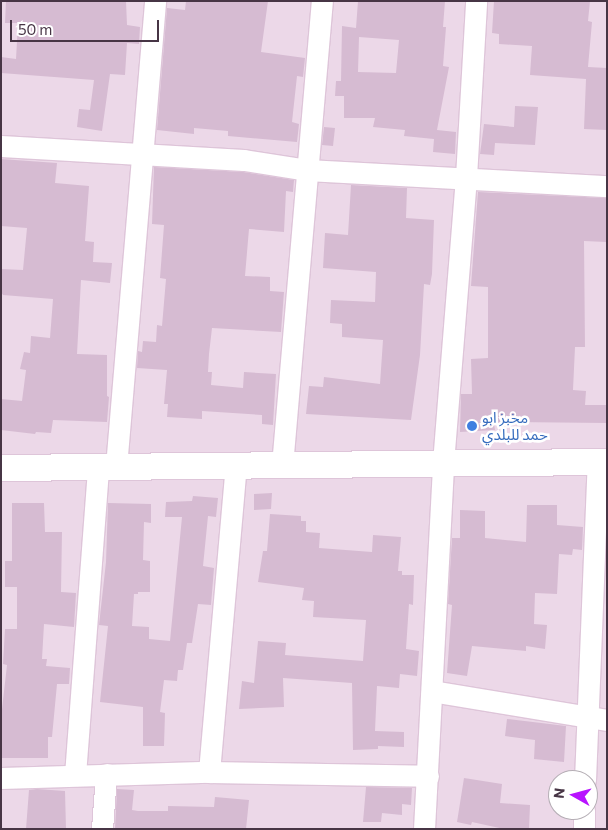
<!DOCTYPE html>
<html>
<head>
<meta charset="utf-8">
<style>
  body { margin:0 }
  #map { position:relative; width:608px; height:830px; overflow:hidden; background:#f4e6f1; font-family:Commissioner,"Noto Sans Arabic",sans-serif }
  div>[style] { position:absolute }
  .residential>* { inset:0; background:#ecd8e8 }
  .building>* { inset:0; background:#d6bbd2 }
  .roads { filter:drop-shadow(1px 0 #dec5d9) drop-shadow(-1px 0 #dec5d9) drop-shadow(0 1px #dec5d9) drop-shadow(0 -1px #dec5d9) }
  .minor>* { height:21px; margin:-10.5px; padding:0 10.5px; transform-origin:10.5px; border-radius:10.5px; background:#fff }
  .tertiary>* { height:26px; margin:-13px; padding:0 13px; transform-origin:13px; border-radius:13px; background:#fff }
  .dots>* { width:14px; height:14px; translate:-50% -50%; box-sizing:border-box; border:2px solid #fff; border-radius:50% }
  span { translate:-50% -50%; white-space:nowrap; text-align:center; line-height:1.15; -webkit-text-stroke:5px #fff; paint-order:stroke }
  .shop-label { font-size:15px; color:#366cbe }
  .left { translate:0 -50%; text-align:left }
  .frame { position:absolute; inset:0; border:2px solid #473545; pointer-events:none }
  .north { position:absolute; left:548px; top:770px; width:50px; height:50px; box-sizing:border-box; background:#fff; border:1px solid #b5aeb5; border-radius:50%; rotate:277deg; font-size:14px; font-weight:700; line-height:20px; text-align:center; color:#473545 }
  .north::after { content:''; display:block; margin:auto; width:18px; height:22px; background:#b813ff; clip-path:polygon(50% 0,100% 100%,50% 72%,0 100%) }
  .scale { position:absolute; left:10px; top:20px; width:149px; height:22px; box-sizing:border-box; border:2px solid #473545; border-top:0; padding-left:6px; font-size:15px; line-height:18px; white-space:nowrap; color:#473545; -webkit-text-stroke:4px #fff; paint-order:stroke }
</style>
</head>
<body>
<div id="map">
  <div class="residential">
    <i style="clip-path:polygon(evenodd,1px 1px,607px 1px,607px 829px,1px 829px,1px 1px,558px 780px,588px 780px,588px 810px,558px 810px,558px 780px)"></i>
  </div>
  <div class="building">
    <i style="clip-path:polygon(6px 1px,126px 1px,127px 25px,140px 27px,139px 44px,127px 43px,125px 75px,110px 74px,102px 131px,77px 127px,79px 109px,90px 110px,94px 80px,1px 73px,1px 57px,16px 59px,18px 23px,5px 23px)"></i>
    <i style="clip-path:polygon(186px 1px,268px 1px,261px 52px,305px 58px,303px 77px,297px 76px,292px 122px,299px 124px,297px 142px,228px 136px,228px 131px,194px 128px,194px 134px,157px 130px,167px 8px,185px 10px)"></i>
    <i style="clip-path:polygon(evenodd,358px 1px,445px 1px,443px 27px,446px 27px,443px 66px,449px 67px,437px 130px,456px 132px,455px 154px,433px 152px,434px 139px,404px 136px,405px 130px,373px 127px,375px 118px,344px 118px,344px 96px,335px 96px,336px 81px,341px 81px,342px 26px,356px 28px,358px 1px,359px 37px,399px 40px,396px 73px,358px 72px,359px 37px)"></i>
    <i style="clip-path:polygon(494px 1px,590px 1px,588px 21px,592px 22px,588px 67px,607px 68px,607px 130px,584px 129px,586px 79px,530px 75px,532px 46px,499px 44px,499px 34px,492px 33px)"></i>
    <i style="clip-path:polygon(515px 106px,538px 107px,535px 145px,495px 143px,494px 155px,480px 154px,484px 124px,514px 127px)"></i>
    <i style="clip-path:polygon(324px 127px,335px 128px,333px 146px,322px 145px)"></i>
    <i style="clip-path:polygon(1px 159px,57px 163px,55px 183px,89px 186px,85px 241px,94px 242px,93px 262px,112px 263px,110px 283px,81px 280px,77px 354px,107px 355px,107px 396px,109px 397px,107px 422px,53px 420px,51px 433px,36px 432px,35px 434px,1px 430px,1px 399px,22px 401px,26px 370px,20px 369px,24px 352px,30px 353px,31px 336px,50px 338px,53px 299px,3px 295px,1px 292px,1px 269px,23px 270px,27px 228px,1px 226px)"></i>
    <i style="clip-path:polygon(154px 167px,243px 172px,294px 180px,293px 192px,286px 191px,284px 232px,249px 229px,245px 276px,270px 277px,270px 291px,284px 292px,281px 332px,212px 328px,209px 354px,208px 372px,212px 372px,211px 385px,243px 388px,244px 372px,276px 374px,273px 425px,262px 424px,262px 415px,202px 411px,202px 419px,167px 417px,168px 404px,164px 404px,167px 370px,137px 368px,138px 351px,142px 352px,143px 341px,156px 342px,157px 325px,162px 326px,166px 279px,160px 278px,164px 225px,152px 224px)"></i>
    <i style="clip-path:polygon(351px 185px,407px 188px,406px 218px,434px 220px,432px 274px,430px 285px,424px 284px,420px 355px,411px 420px,306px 414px,309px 386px,323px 387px,324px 377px,380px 384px,383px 340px,342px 337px,342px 324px,330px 323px,331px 300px,375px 302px,376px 272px,323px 268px,325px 233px,348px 235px)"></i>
    <i style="clip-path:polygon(478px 192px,607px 198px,606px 242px,584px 241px,585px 347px,575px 347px,573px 390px,586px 391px,585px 405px,607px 405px,607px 423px,511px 422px,494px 424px,495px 430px,460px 432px,461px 394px,472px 394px,471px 359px,488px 358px,488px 287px,471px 286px)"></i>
    <i style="clip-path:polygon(272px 493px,271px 509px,254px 510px,254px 494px)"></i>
    <i style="clip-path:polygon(193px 496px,218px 498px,216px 517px,208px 516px,203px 566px,214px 568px,211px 605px,198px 604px,192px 643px,187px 643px,183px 670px,178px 670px,177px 681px,164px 680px,160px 712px,165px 713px,164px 746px,143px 746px,143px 707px,100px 702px,108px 626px,99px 625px,106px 562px,108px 503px,151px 504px,151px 523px,144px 522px,143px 560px,150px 561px,150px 592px,138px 592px,138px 594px,134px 594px,132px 626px,149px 627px,149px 639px,170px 641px,182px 517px,165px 517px,166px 502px,192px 501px)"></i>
    <i style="clip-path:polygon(12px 503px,44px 503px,45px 532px,62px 532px,61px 592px,76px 593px,74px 627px,44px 624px,42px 659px,47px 659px,46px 666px,70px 668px,69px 684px,57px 684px,52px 737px,48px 737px,48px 758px,1px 758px,1px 718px,7px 665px,3px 664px,5px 629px,17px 629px,17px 587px,5px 587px,5px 561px,12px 561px)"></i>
    <i style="clip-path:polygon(527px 505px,557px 505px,557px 525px,583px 527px,582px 550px,573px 549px,572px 555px,559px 554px,557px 594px,535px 593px,534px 624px,547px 625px,545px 649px,526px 646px,526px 651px,472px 646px,467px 676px,447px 673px,452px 605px,448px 604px,452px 538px,460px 538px,460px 510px,485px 511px,485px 538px,526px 542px)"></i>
    <i style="clip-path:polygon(270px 514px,301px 516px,301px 521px,306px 521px,306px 532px,320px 533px,319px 548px,372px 552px,373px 535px,401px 537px,398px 571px,402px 571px,402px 575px,414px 575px,413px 605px,409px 604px,406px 649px,419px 651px,417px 676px,400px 674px,399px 688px,377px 686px,375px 731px,404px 732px,404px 747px,378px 746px,378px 749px,353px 750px,352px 683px,283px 678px,284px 707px,239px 709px,242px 681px,254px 683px,258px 641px,286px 643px,285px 655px,363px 661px,366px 620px,313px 617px,314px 601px,302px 600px,304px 588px,258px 582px,263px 551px,267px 551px)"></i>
    <i style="clip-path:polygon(507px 719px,566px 726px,564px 762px,534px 759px,535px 740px,505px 736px)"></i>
    <i style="clip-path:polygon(464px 778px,502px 784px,500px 803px,530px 805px,529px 829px,504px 829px,472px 822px,471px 825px,457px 822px)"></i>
    <i style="clip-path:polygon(366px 787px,412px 788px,411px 805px,402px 804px,402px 815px,382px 813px,381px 822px,363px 822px)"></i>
    <i style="clip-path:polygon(37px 789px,65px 791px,66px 829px,26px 829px,29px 790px)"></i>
    <i style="clip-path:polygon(117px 789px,134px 790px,132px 810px,138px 811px,168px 811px,168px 806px,214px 807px,215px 797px,249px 800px,246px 829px,115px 829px)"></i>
  </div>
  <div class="roads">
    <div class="minor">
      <i style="left:1px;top:146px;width:243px;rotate:3.3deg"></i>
      <i style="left:244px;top:160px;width:65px;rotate:8.9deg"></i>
      <i style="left:308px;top:170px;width:299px;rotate:3.1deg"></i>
      <i style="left:282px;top:466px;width:467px;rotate:-85.1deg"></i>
      <i style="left:116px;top:467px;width:468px;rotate:-85.2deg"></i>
      <i style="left:432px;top:691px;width:177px;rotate:9.4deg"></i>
      <i style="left:209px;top:772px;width:307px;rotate:-85deg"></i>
      <i style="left:75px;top:775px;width:308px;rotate:-85.7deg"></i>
      <i style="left:1px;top:778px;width:208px;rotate:-1.7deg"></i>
      <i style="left:209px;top:772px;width:219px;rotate:1deg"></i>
      <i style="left:585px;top:780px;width:318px;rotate:-87.7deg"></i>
      <i style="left:102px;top:829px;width:55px;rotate:-85.8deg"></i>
      <i style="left:424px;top:829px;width:366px;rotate:-87deg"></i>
      <i style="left:443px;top:463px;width:287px;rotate:-85.4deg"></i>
      <i style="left:466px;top:177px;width:176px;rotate:-86.7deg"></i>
      <i style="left:584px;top:829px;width:19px;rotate:-90deg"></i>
    </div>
    <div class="tertiary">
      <i style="left:1px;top:468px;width:606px;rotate:-0.57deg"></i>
    </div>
  </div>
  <div class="dots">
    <i style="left:472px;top:426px;background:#3f7fe0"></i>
  </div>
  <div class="shop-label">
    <span class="left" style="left:482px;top:426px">مخبز ابو<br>حمد للبلدي</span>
  </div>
  <div class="frame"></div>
  <div class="north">N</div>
  <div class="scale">50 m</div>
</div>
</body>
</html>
